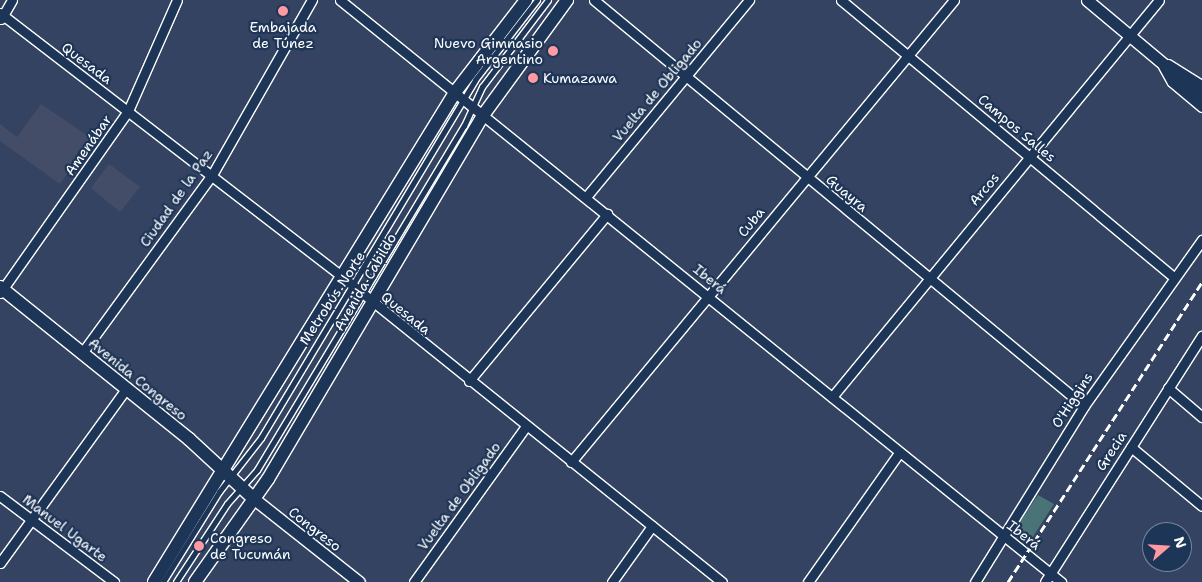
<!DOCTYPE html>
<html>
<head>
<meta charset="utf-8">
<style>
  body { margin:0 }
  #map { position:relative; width:1202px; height:582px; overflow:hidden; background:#344361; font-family:"Shantell Sans",sans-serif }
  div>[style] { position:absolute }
  .built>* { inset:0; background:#444d68 }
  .green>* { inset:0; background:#4a7378 }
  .roads { filter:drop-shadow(1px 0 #fff) drop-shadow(-1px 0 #fff) drop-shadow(0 1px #fff) drop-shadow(0 -1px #fff) }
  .service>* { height:4.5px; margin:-2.25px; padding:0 2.25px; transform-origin:2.25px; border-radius:2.25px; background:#1d3557 }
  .minor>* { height:9px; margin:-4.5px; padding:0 4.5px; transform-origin:4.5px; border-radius:4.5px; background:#1d3557 }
  .tertiary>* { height:11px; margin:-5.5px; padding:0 5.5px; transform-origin:5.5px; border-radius:5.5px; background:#1d3557 }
  .secondary>* { height:12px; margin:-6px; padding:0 6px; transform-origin:6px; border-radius:6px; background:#1d3557 }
  .rail>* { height:3px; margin-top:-1.5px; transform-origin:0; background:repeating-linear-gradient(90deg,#fff 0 8px,transparent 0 12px) }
  .dots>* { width:14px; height:14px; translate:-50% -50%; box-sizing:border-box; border:2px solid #1d3557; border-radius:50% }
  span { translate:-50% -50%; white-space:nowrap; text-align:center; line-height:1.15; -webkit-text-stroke:4.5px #1d3557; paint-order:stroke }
  .poi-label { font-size:14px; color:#fff }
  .right { translate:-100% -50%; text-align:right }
  .left { translate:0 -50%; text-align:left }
  .street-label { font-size:14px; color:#fff }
  .north { position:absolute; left:1142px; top:522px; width:50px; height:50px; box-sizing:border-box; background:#1d3557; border:1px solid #77869a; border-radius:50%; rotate:71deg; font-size:14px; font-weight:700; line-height:20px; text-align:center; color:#fff }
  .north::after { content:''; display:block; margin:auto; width:18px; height:22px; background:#ff9aa2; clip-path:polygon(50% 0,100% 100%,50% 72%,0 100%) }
</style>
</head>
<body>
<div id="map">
  <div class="built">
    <i style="clip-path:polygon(41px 104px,91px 138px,60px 184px,0 141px,0 124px,17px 137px)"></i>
    <i style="clip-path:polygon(109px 164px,140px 187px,120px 212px,91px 188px)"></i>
  </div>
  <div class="green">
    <i style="clip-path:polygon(1038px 495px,1054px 504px,1029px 543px,1023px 543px,1016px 536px,1016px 527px)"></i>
  </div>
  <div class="roads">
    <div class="service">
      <i style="left:163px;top:582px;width:106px;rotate:-58.1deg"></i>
      <i style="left:219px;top:492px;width:68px;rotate:-52.1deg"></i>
      <i style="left:261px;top:438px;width:417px;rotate:-59.1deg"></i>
      <i style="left:475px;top:80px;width:101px;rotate:-52.2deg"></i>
      <i style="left:176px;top:582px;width:93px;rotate:-56.8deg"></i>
      <i style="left:227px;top:504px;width:45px;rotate:-48.6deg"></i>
      <i style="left:257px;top:470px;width:401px;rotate:-59deg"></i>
      <i style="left:464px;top:126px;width:43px;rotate:-65.2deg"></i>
      <i style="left:482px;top:87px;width:109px;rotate:-52.8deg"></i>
    </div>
    <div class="minor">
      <i style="left:340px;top:0;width:927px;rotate:38.91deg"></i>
      <i style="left:594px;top:0;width:636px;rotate:39.64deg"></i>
      <i style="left:841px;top:0;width:433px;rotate:39.8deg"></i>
      <i style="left:0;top:13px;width:429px;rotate:37.6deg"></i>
      <i style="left:340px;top:275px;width:490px;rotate:38.8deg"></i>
      <i style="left:1px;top:19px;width:22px;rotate:-60deg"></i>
      <i style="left:1168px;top:64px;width:40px;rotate:32deg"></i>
      <i style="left:1163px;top:66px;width:18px;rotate:61deg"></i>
      <i style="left:1172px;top:82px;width:39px;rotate:40deg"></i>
      <i style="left:586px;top:197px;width:256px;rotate:-50.4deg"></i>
      <i style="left:0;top:293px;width:223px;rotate:-54.9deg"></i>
      <i style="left:128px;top:111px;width:121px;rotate:-66.2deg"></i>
      <i style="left:82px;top:353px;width:220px;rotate:-53.9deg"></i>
      <i style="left:212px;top:175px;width:202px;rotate:-60.3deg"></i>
      <i style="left:469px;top:381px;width:217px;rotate:-50.4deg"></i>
      <i style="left:1168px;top:388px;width:45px;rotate:40.5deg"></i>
      <i style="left:832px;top:397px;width:514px;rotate:-50.52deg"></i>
      <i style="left:1131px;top:447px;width:92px;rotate:39.7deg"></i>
      <i style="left:571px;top:462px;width:600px;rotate:-50.34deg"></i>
      <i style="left:0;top:496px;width:143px;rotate:37deg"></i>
      <i style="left:0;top:563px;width:215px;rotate:-54.1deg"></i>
      <i style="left:414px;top:582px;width:192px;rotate:-54.3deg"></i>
      <i style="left:612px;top:582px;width:69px;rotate:-54.5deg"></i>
      <i style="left:808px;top:582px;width:158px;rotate:-54.8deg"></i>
      <i style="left:975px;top:582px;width:207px;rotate:-58.2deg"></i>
      <i style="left:1084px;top:406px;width:204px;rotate:-54.6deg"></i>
      <i style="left:1045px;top:582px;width:292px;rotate:-57.5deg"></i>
    </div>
    <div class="tertiary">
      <i style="left:1087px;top:0;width:150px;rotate:39.9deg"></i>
      <i style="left:253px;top:498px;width:135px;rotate:38.4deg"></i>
    </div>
    <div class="secondary">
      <i style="left:0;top:287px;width:243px;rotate:38.8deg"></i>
      <i style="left:189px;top:439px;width:87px;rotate:42.7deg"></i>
      <i style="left:154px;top:582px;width:576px;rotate:-58.41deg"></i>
      <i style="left:456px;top:91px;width:115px;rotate:-52.4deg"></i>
      <i style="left:195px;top:582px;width:126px;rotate:-54.7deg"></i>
      <i style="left:268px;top:479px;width:424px;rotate:-59.4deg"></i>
      <i style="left:484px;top:114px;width:141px;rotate:-53.9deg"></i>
    </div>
  </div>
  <div class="rail">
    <i style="left:1008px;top:582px;width:357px;rotate:-57.1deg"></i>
  </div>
  <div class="dots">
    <i style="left:283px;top:11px;background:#ff9aa2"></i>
    <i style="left:553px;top:51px;background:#ff9aa2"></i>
    <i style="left:533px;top:78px;background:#ff9aa2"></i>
    <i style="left:199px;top:546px;background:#ff9aa2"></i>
  </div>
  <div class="poi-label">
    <span style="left:283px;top:35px">Embajada<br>de Túnez</span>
    <span class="right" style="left:543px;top:51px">Nuevo Gimnasio<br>Argentino</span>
    <span class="left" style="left:543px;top:78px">Kumazawa</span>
    <span class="left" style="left:210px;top:546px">Congreso<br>de Tucumán</span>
  </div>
  <div class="street-label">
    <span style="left:87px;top:63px;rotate:37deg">Quesada</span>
    <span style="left:657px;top:90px;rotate:-50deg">Vuelta de Obligado</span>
    <span style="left:1017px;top:128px;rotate:40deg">Campos Salles</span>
    <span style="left:88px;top:145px;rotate:-55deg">Amenábar</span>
    <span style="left:984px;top:189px;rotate:-50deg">Arcos</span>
    <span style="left:847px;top:193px;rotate:40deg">Guayra</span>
    <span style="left:176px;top:198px;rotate:-55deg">Ciudad de la Paz</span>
    <span style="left:751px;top:222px;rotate:-51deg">Cuba</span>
    <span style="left:710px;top:279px;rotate:39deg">Iberá</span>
    <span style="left:365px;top:282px;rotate:-60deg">Avenida Cabildo</span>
    <span style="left:332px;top:298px;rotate:-57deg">Metrobús Norte</span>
    <span style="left:406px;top:313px;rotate:39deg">Quesada</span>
    <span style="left:138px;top:379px;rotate:39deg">Avenida Congreso</span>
    <span style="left:1072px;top:400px;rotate:-57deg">O'Higgins</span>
    <span style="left:1111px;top:451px;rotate:-57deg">Grecia</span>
    <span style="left:459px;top:496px;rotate:-54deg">Vuelta de Obligado</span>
    <span style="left:65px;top:528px;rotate:37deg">Manuel Ugarte</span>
    <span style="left:315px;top:529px;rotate:38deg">Congreso</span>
    <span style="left:1024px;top:535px;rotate:38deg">Iberá</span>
  </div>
  <div class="north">N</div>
</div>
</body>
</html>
